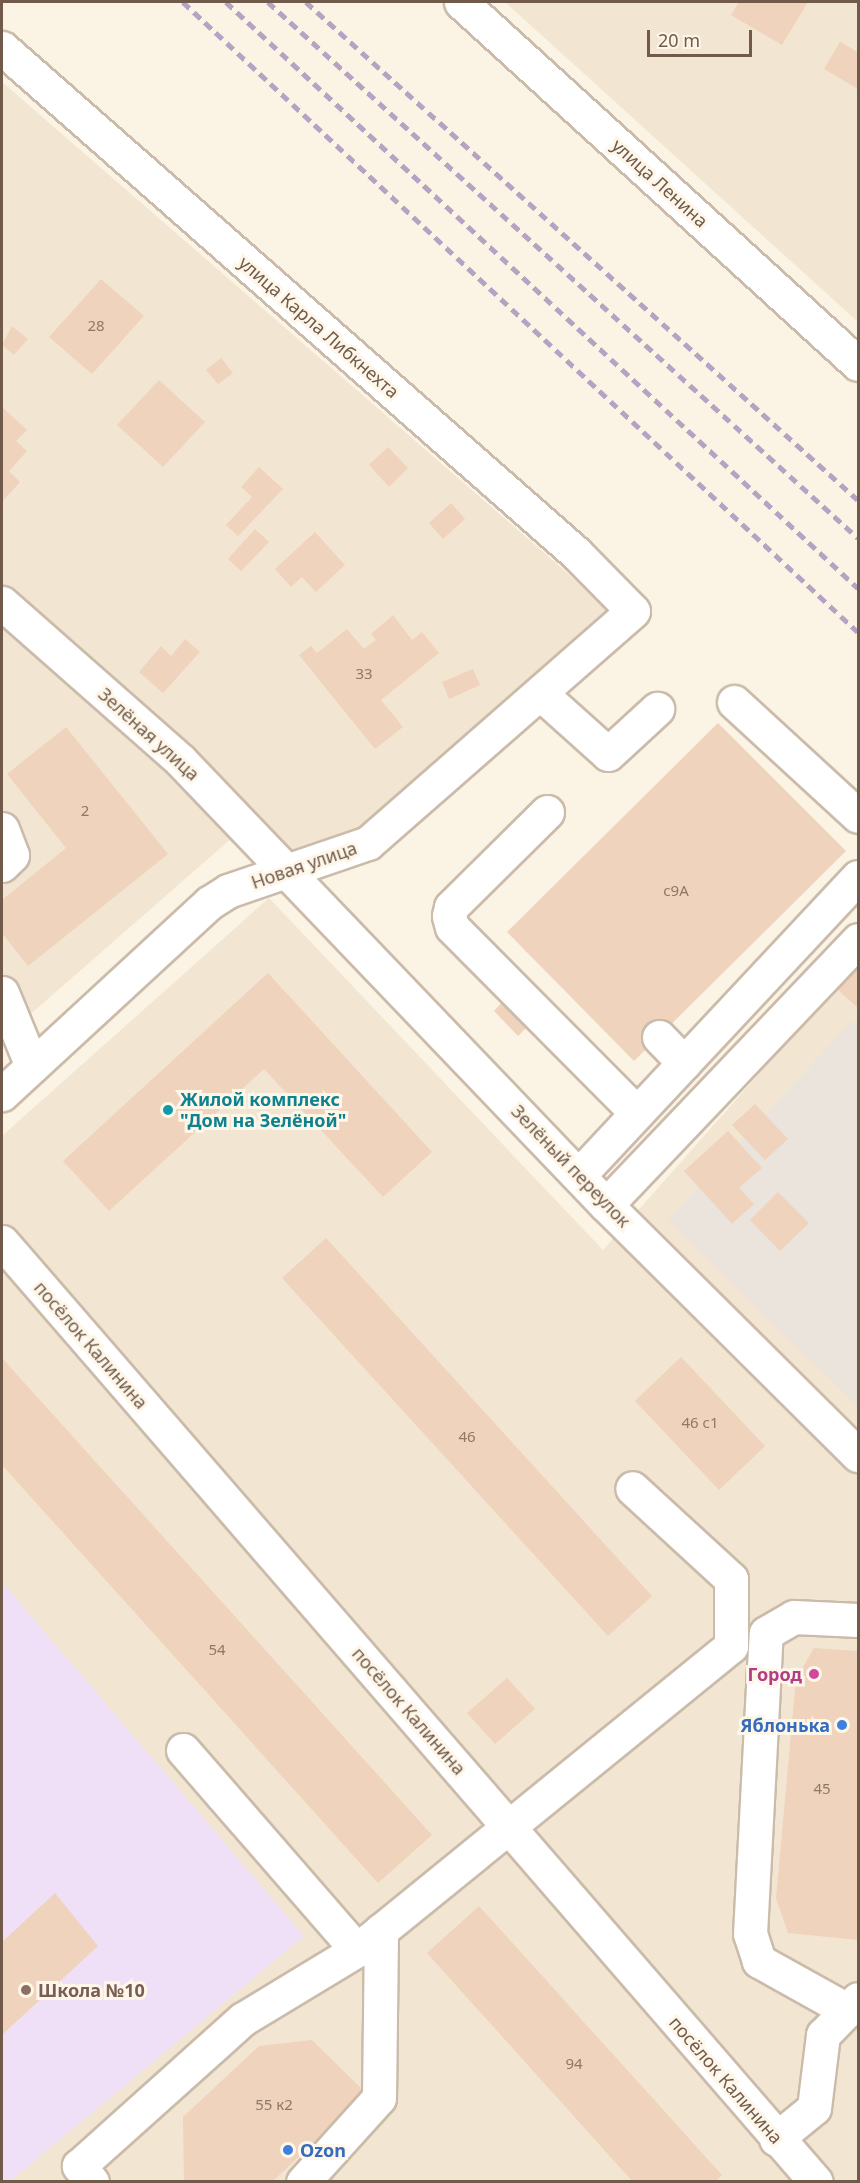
<!DOCTYPE html>
<html>
<head>
<meta charset="utf-8">
<style>
  body { margin:0 }
  #map { position:relative; width:860px; height:2183px; overflow:hidden; background:#fbf3e3; font-family:"Noto Sans",sans-serif }
  div>[style] { position:absolute }
  .residential>* { inset:0; background:#f2e5d2 }
  .industrial>* { inset:0; background:#eae4dd }
  .education>* { inset:0; background:#f0e0f7 }
  .building>* { inset:0; background:#efd3bc }
  .roads { filter:drop-shadow(2px 0 #cbbbaa) drop-shadow(-2px 0 #cbbbaa) drop-shadow(0 2px #cbbbaa) drop-shadow(0 -2px #cbbbaa) }
  .minor>* { height:33px; margin:-16.5px; padding:0 16.5px; transform-origin:16.5px; border-radius:16.5px; background:#fff }
  .rail>* { height:4.5px; margin-top:-2.25px; transform-origin:0; background:repeating-linear-gradient(90deg,#b6a2c3 0 9px,transparent 0 15px) }
  .dots>* { width:16px; height:16px; translate:-50% -50%; box-sizing:border-box; border:3px solid #fef7e9; border-radius:50% }
  span { translate:-50% -50%; white-space:nowrap; text-align:center; line-height:1.15; -webkit-text-stroke:6px #fef7e9; paint-order:stroke }
  .number-label { font-size:15px; color:#907866 }
  .number-label span { -webkit-text-stroke-width:0 }
  .street-label { font-size:18px; color:#715a4a }
  .culture-label { font-size:18px; color:#0d838f; font-weight:700 }
  .left { translate:0 -50%; text-align:left }
  .hotel-label { font-size:18px; color:#b23c85; font-weight:700 }
  .right { translate:-100% -50%; text-align:right }
  .shop-label { font-size:18px; color:#366cbe; font-weight:700 }
  .education-label { font-size:18px; color:#785e54; font-weight:700 }
  .frame { position:absolute; inset:0; border:3px solid #715a4a; pointer-events:none }
  .scale { position:absolute; left:647px; top:30px; width:105px; height:27px; box-sizing:border-box; border:3px solid #715a4a; border-top:0; padding-left:8px; font-size:18px; line-height:21px; white-space:nowrap; color:#715a4a; -webkit-text-stroke:4px #fef7e9; paint-order:stroke }
</style>
</head>
<body>
<div id="map">
  <div class="residential">
    <i style="clip-path:polygon(505px 2px,858px 2px,858px 322px)"></i>
    <i style="clip-path:polygon(2px 82px,611px 611px,296px 882px,242px 829px,2px 1039px)"></i>
    <i style="clip-path:polygon(269px 898px,603px 1250px,858px 962px,858px 2181px,2px 2181px,2px 1136px)"></i>
  </div>
  <div class="industrial">
    <i style="clip-path:polygon(853px 1020px,858px 1025px,858px 1407px,668px 1220px)"></i>
  </div>
  <div class="education">
    <i style="clip-path:polygon(2px 1582px,304px 1936px,9px 2182px,2px 2181px)"></i>
  </div>
  <div class="building">
    <i style="clip-path:polygon(739px 2px,808px 2px,782px 45px,731px 15px)"></i>
    <i style="clip-path:polygon(840px 42px,858px 52px,858px 89px,824px 69px)"></i>
    <i style="clip-path:polygon(101px 279px,144px 316px,92px 374px,49px 337px)"></i>
    <i style="clip-path:polygon(12px 326px,28px 339px,14px 355px,2px 345px)"></i>
    <i style="clip-path:polygon(221px 358px,233px 373px,218px 384px,206px 370px)"></i>
    <i style="clip-path:polygon(159px 380px,205px 422px,163px 467px,117px 425px)"></i>
    <i style="clip-path:polygon(2px 407px,27px 430px,16px 441px,27px 451px,9px 471px,20px 482px,2px 502px)"></i>
    <i style="clip-path:polygon(388px 447px,408px 468px,389px 487px,369px 465px)"></i>
    <i style="clip-path:polygon(259px 467px,283px 489px,238px 536px,226px 525px,252px 497px,241px 487px)"></i>
    <i style="clip-path:polygon(451px 503px,465px 519px,443px 539px,429px 523px)"></i>
    <i style="clip-path:polygon(255px 529px,269px 542px,241px 571px,228px 559px)"></i>
    <i style="clip-path:polygon(315px 532px,345px 565px,316px 592px,302px 577px,291px 587px,275px 569px)"></i>
    <i style="clip-path:polygon(393px 615px,412px 640px,422px 632px,439px 653px,381px 700px,403px 727px,375px 749px,299px 655px,311px 646px,317px 653px,347px 629px,364px 649px,376px 640px,371px 634px)"></i>
    <i style="clip-path:polygon(185px 639px,200px 652px,163px 693px,139px 672px,161px 646px,171px 656px)"></i>
    <i style="clip-path:polygon(473px 669px,480px 685px,449px 699px,442px 682px)"></i>
    <i style="clip-path:polygon(718px 723px,846px 851px,634px 1061px,507px 932px)"></i>
    <i style="clip-path:polygon(66px 727px,168px 854px,28px 966px,2px 933px,2px 900px,66px 848px,7px 774px)"></i>
    <i style="clip-path:polygon(858px 967px,858px 1008px,836px 988px)"></i>
    <i style="clip-path:polygon(268px 973px,432px 1152px,383px 1197px,264px 1069px,109px 1211px,63px 1161px)"></i>
    <i style="clip-path:polygon(503px 1001px,528px 1026px,518px 1036px,494px 1011px)"></i>
    <i style="clip-path:polygon(755px 1104px,788px 1139px,765px 1160px,732px 1125px)"></i>
    <i style="clip-path:polygon(728px 1131px,762px 1168px,739px 1188px,754px 1204px,732px 1224px,684px 1171px)"></i>
    <i style="clip-path:polygon(778px 1192px,809px 1223px,780px 1251px,750px 1220px)"></i>
    <i style="clip-path:polygon(326px 1238px,652px 1596px,608px 1636px,282px 1278px)"></i>
    <i style="clip-path:polygon(681px 1357px,765px 1446px,719px 1490px,635px 1401px)"></i>
    <i style="clip-path:polygon(2px 1358px,432px 1835px,378px 1883px,2px 1465px)"></i>
    <i style="clip-path:polygon(814px 1648px,858px 1651px,858px 1940px,788px 1933px,776px 1898px,796px 1679px)"></i>
    <i style="clip-path:polygon(507px 1678px,535px 1709px,495px 1744px,467px 1713px)"></i>
    <i style="clip-path:polygon(55px 1893px,98px 1946px,2px 2035px,2px 1942px)"></i>
    <i style="clip-path:polygon(479px 1906px,722px 2175px,715px 2182px,633px 2182px,427px 1953px)"></i>
    <i style="clip-path:polygon(312px 2040px,366px 2093px,272px 2182px,184px 2182px,183px 2117px,259px 2046px)"></i>
  </div>
  <div class="roads">
    <div class="minor">
      <i style="left:461px;top:2px;width:537px;rotate:42.36deg"></i>
      <i style="left:2px;top:48px;width:765px;rotate:41.34deg"></i>
      <i style="left:576px;top:553px;width:81px;rotate:45.5deg"></i>
      <i style="left:633px;top:611px;width:352px;rotate:138.8deg"></i>
      <i style="left:368px;top:843px;width:148px;rotate:161.1deg"></i>
      <i style="left:228px;top:891px;width:22px;rotate:148deg"></i>
      <i style="left:209px;top:903px;width:282px;rotate:137.3deg"></i>
      <i style="left:2px;top:603px;width:237px;rotate:41.4deg"></i>
      <i style="left:180px;top:760px;width:616px;rotate:46.25deg"></i>
      <i style="left:606px;top:1205px;width:355px;rotate:44.8deg"></i>
      <i style="left:540px;top:693px;width:91px;rotate:41.9deg"></i>
      <i style="left:608px;top:754px;width:67px;rotate:-42.6deg"></i>
      <i style="left:734px;top:702px;width:168px;rotate:42.6deg"></i>
      <i style="left:547px;top:812px;width:135px;rotate:135.3deg"></i>
      <i style="left:451px;top:907px;width:9px;rotate:103deg"></i>
      <i style="left:449px;top:916px;width:11px;rotate:75deg"></i>
      <i style="left:452px;top:927px;width:262px;rotate:45.2deg"></i>
      <i style="left:2px;top:829px;width:28px;rotate:69deg"></i>
      <i style="left:12px;top:855px;width:14px;rotate:135deg"></i>
      <i style="left:2px;top:993px;width:79px;rotate:67.7deg"></i>
      <i style="left:659px;top:1037px;width:36px;rotate:46deg"></i>
      <i style="left:579px;top:1175px;width:408px;rotate:-46.9deg"></i>
      <i style="left:606px;top:1205px;width:366px;rotate:-46.4deg"></i>
      <i style="left:2px;top:1242px;width:1243px;rotate:49.11deg"></i>
      <i style="left:183px;top:1750px;width:265px;rotate:49deg"></i>
      <i style="left:357px;top:1950px;width:482px;rotate:-39.1deg"></i>
      <i style="left:731px;top:1646px;width:67px;rotate:-90deg"></i>
      <i style="left:731px;top:1579px;width:134px;rotate:-137.4deg"></i>
      <i style="left:847px;top:2010px;width:101px;rotate:-150.9deg"></i>
      <i style="left:759px;top:1961px;width:28px;rotate:-108deg"></i>
      <i style="left:750px;top:1934px;width:301px;rotate:-87deg"></i>
      <i style="left:766px;top:1633px;width:32px;rotate:-30deg"></i>
      <i style="left:794px;top:1617px;width:64px;rotate:2.7deg"></i>
      <i style="left:776px;top:2139px;width:49px;rotate:-39.2deg"></i>
      <i style="left:814px;top:2108px;width:74px;rotate:-83deg"></i>
      <i style="left:823px;top:2035px;width:50px;rotate:-45.8deg"></i>
      <i style="left:92px;top:2182px;width:21px;rotate:-129deg"></i>
      <i style="left:79px;top:2166px;width:220px;rotate:-41.9deg"></i>
      <i style="left:243px;top:2019px;width:133px;rotate:-31.2deg"></i>
      <i style="left:303px;top:2182px;width:113px;rotate:-47.9deg"></i>
      <i style="left:379px;top:2098px;width:168px;rotate:-89.3deg"></i>
    </div>
  </div>
  <div class="rail">
    <i style="left:183px;top:2px;width:923px;rotate:43.03deg"></i>
    <i style="left:226px;top:2px;width:862px;rotate:42.84deg"></i>
    <i style="left:268px;top:2px;width:797px;rotate:42.25deg"></i>
    <i style="left:306px;top:2px;width:743px;rotate:42.06deg"></i>
  </div>
  <div class="dots">
    <i style="left:168px;top:1110px;background:#0f9aa8"></i>
    <i style="left:814px;top:1674px;background:#d1479c"></i>
    <i style="left:842px;top:1725px;background:#3f7fe0"></i>
    <i style="left:26px;top:1990px;background:#8d6e63"></i>
    <i style="left:288px;top:2150px;background:#3f7fe0"></i>
  </div>
  <div class="number-label">
    <span style="left:96px;top:326px">28</span>
    <span style="left:364px;top:674px">33</span>
    <span style="left:85px;top:811px">2</span>
    <span style="left:676px;top:891px">с9А</span>
    <span style="left:700px;top:1423px">46 с1</span>
    <span style="left:467px;top:1437px">46</span>
    <span style="left:217px;top:1650px">54</span>
    <span style="left:822px;top:1789px">45</span>
    <span style="left:574px;top:2064px">94</span>
    <span style="left:274px;top:2105px">55 к2</span>
  </div>
  <div class="street-label">
    <span style="left:660px;top:183px;rotate:42deg">улица Ленина</span>
    <span style="left:319px;top:327px;rotate:41deg">улица Карла Либкнехта</span>
    <span style="left:149px;top:734px;rotate:42deg">Зелёная улица</span>
    <span style="left:304px;top:865px;rotate:-19deg">Новая улица</span>
    <span style="left:571px;top:1166px;rotate:46deg">Зелёный переулок</span>
    <span style="left:91px;top:1345px;rotate:49deg">посёлок Калинина</span>
    <span style="left:409px;top:1711px;rotate:49deg">посёлок Калинина</span>
    <span style="left:726px;top:2080px;rotate:49deg">посёлок Калинина</span>
  </div>
  <div class="culture-label">
    <span class="left" style="left:180px;top:1110px">Жилой комплекс<br>"Дом на Зелёной"</span>
  </div>
  <div class="hotel-label">
    <span class="right" style="left:802px;top:1674px">Город</span>
  </div>
  <div class="shop-label">
    <span class="right" style="left:830px;top:1725px">Яблонька</span>
    <span class="left" style="left:300px;top:2150px">Ozon</span>
  </div>
  <div class="education-label">
    <span class="left" style="left:38px;top:1990px">Школа №10</span>
  </div>
  <div class="frame"></div>
  <div class="scale">20 m</div>
</div>
</body>
</html>
